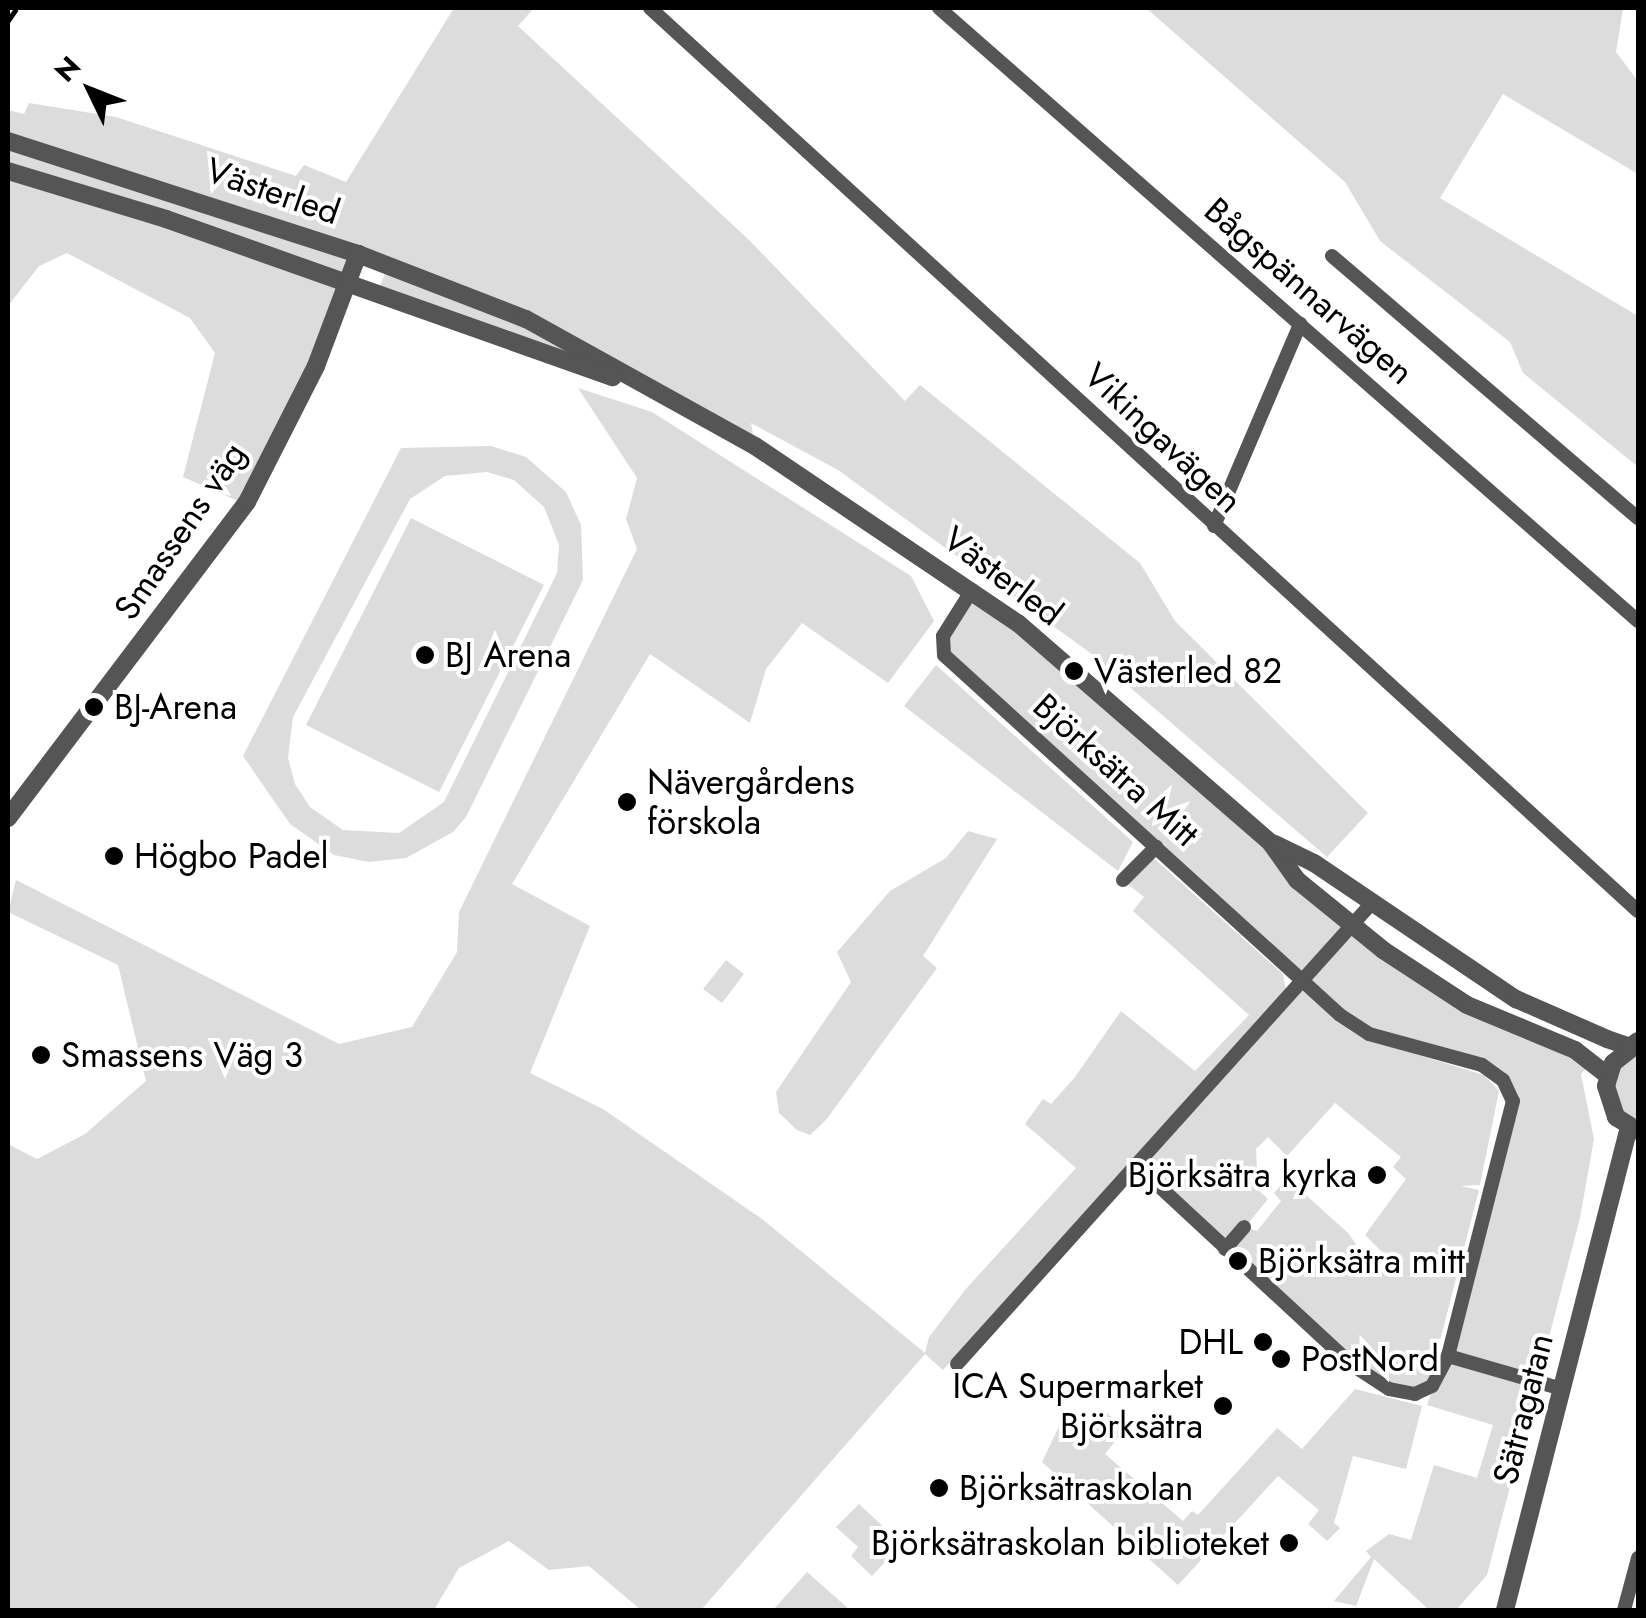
<!DOCTYPE html>
<html>
<head>
<meta charset="utf-8">
<style>
  body { margin:0 }
  #map { position:relative; width:1646px; height:1618px; overflow:hidden; background:#fff; font-family:Jost,sans-serif }
  div>[style] { position:absolute }
  .green>* { inset:0; background:#dcdcdc }
  .minor>* { height:14px; margin:-7px; padding:0 7px; transform-origin:7px; border-radius:7px; background:#555 }
  .tertiary>* { height:18px; margin:-9px; padding:0 9px; transform-origin:9px; border-radius:9px; background:#555 }
  .rail>* { height:5px; margin-top:-2.5px; transform-origin:0; background:repeating-linear-gradient(90deg,#000 0 15px,transparent 0 20px) }
  .dots>* { width:28px; height:28px; translate:-50% -50%; box-sizing:border-box; border:5px solid #fff; border-radius:50% }
  span { translate:-50% -50%; white-space:nowrap; text-align:center; line-height:1.15; -webkit-text-stroke:8px #fff; paint-order:stroke }
  .street-label { font-size:35px; color:#000 }
  .poi-label { font-size:35px; color:#000 }
  .left { translate:0 -50%; text-align:left }
  .right { translate:-100% -50%; text-align:right }
  .frame { position:absolute; inset:0; border:10px solid #000; pointer-events:none }
  .north { position:absolute; left:40px; top:40px; width:100px; height:100px; -webkit-text-stroke:8px #fff; paint-order:stroke; rotate:313deg; font-size:28px; font-weight:700; line-height:40px; text-align:center; color:#000 }
  .north::after { content:''; display:block; margin:auto; width:35px; height:45px; background:#000; clip-path:polygon(50% 0,100% 100%,50% 72%,0 100%) }
</style>
</head>
<body>
<div id="map">
  <div class="green">
    <i style="clip-path:polygon(454px 8px,534px 8px,518px 26px,748px 239px,905px 401px,920px 385px,1140px 563px,1175px 621px,1368px 813px,1327px 857px,1089px 652px,838px 470px,751px 423px,755px 446px,671px 400px,378px 292px,388px 265px,359px 254px,245px 504px,183px 477px,215px 353px,190px 318px,67px 253px,39px 266px,8px 306px,8px 110px,24px 114px,29px 103px,116px 117px,296px 176px,304px 165px,346px 182px)"></i>
    <i style="clip-path:polygon(1146px 8px,1623px 8px,1616px 52px,1638px 81px,1638px 174px,1503px 94px,1440px 198px,1638px 316px,1638px 467px,1523px 373px,1510px 342px,1380px 241px,1345px 182px)"></i>
    <i style="clip-path:polygon(578px 388px,652px 412px,911px 576px,934px 621px,888px 683px,802px 623px,766px 669px,750px 723px,650px 654px,512px 884px,590px 926px,530px 1073px,603px 1109px,762px 1219px,925px 1353px,929px 1337px,965px 1290px,1076px 1168px,1025px 1124px,1043px 1099px,1051px 1104px,1075px 1077px,1121px 1011px,1195px 1071px,1249px 1015px,1133px 911px,1144px 897px,1123px 880px,1149px 854px,1283px 974px,1286px 990px,943px 1370px,925px 1354px,701px 1610px,641px 1610px,589px 1566px,549px 1570px,509px 1541px,459px 1568px,434px 1610px,8px 1610px,8px 1144px,37px 1159px,85px 1134px,146px 1081px,118px 965px,8px 912px,16px 880px,339px 1044px,412px 1027px,457px 952px,459px 912px,637px 549px,626px 519px,637px 478px)"></i>
    <i style="clip-path:polygon(evenodd,491px 446px,526px 457px,566px 492px,581px 525px,583px 580px,466px 817px,453px 832px,406px 858px,369px 862px,334px 855px,290px 824px,243px 756px,401px 448px,491px 446px,487px 472px,514px 480px,544px 507px,559px 545px,557px 573px,444px 802px,399px 833px,343px 830px,310px 807px,295px 784px,288px 758px,293px 717px,410px 499px,445px 476px,487px 472px)"></i>
    <i style="clip-path:polygon(411px 518px,544px 585px,439px 792px,306px 725px)"></i>
    <i style="clip-path:polygon(972px 590px,1270px 842px,1297px 880px,1467px 1005px,1592px 1061px,1581px 1074px,1594px 1139px,1580px 1218px,1487px 1575px,1456px 1610px,1429px 1610px,1374px 1559px,1356px 1606px,1334px 1601px,1371px 1557px,1366px 1551px,1389px 1534px,1411px 1540px,1434px 1465px,1477px 1478px,1493px 1425px,1427px 1405px,1487px 1227px,1517px 1112px,1516px 1095px,1494px 1071px,1369px 1034px,941px 645px)"></i>
    <i style="clip-path:polygon(936px 665px,1133px 842px,1118px 871px,904px 706px)"></i>
    <i style="clip-path:polygon(968px 831px,997px 839px,923px 956px,937px 968px,826px 1120px,810px 1135px,797px 1130px,779px 1113px,776px 1092px,851px 982px,837px 952px,890px 891px,946px 858px)"></i>
    <i style="clip-path:polygon(726px 960px,744px 974px,722px 1003px,703px 989px)"></i>
    <i style="clip-path:polygon(evenodd,1298px 987px,1363px 1038px,1484px 1075px,1499px 1091px,1480px 1185px,1461px 1186px,1479px 1190px,1427px 1391px,1389px 1389px,1136px 1165px,1298px 987px,1335px 1103px,1401px 1157px,1393px 1167px,1406px 1179px,1365px 1235px,1389px 1259px,1376px 1272px,1351px 1252px,1356px 1244px,1348px 1233px,1287px 1178px,1274px 1193px,1281px 1201px,1257px 1231px,1245px 1227px,1268px 1199px,1258px 1190px,1256px 1149px,1268px 1137px,1287px 1156px,1335px 1103px)"></i>
    <i style="clip-path:polygon(1638px 1044px,1638px 1131px,1606px 1096px,1630px 1047px)"></i>
    <i style="clip-path:polygon(1355px 1389px,1422px 1406px,1406px 1469px,1353px 1456px,1334px 1523px,1340px 1528px,1327px 1541px,1308px 1524px,1319px 1510px,1278px 1476px,1178px 1585px,1042px 1462px,1063px 1418px,1085px 1436px,1107px 1413px,1125px 1429px,1105px 1454px,1183px 1521px,1192px 1511px,1198px 1515px,1277px 1428px,1302px 1449px)"></i>
    <i style="clip-path:polygon(859px 1504px,902px 1544px,872px 1576px,851px 1556px,858px 1547px,836px 1527px)"></i>
    <i style="clip-path:polygon(807px 1572px,850px 1610px,773px 1610px)"></i>
  </div>
  <div class="minor">
    <i style="left:650px;top:8px;width:1338px;rotate:42.43deg"></i>
    <i style="left:939px;top:8px;width:930px;rotate:41.25deg"></i>
    <i style="left:1332px;top:256px;width:403px;rotate:40.6deg"></i>
    <i style="left:1214px;top:526px;width:220px;rotate:-66.9deg"></i>
    <i style="left:972px;top:590px;width:54px;rotate:122.2deg"></i>
    <i style="left:943px;top:636px;width:19px;rotate:87deg"></i>
    <i style="left:944px;top:655px;width:535px;rotate:42.27deg"></i>
    <i style="left:1340px;top:1015px;width:35px;rotate:33deg"></i>
    <i style="left:1369px;top:1034px;width:117px;rotate:15.3deg"></i>
    <i style="left:1482px;top:1065px;width:26px;rotate:36deg"></i>
    <i style="left:1503px;top:1080px;width:23px;rotate:65deg"></i>
    <i style="left:1513px;top:1101px;width:263px;rotate:104.3deg"></i>
    <i style="left:1448px;top:1356px;width:34px;rotate:118deg"></i>
    <i style="left:1432px;top:1386px;width:19px;rotate:155deg"></i>
    <i style="left:1415px;top:1394px;width:26px;rotate:-169deg"></i>
    <i style="left:1389px;top:1389px;width:45px;rotate:-146.7deg"></i>
    <i style="left:1351px;top:1364px;width:293px;rotate:-137.2deg"></i>
    <i style="left:1123px;top:880px;width:47px;rotate:-45deg"></i>
    <i style="left:1225px;top:1249px;width:29px;rotate:-49deg"></i>
    <i style="left:1448px;top:1356px;width:119px;rotate:16.1deg"></i>
    <i style="left:957px;top:1364px;width:619px;rotate:-48.01deg"></i>
    <i style="left:1624px;top:1610px;width:54px;rotate:-74.9deg"></i>
  </div>
  <div class="tertiary">
    <i style="left:8px;top:141px;width:368px;rotate:17.9deg"></i>
    <i style="left:358px;top:254px;width:180px;rotate:21.2deg"></i>
    <i style="left:526px;top:319px;width:262px;rotate:29deg"></i>
    <i style="left:755px;top:446px;width:318px;rotate:34deg"></i>
    <i style="left:1019px;top:624px;width:332px;rotate:41deg"></i>
    <i style="left:1270px;top:842px;width:47px;rotate:54.6deg"></i>
    <i style="left:1297px;top:880px;width:111px;rotate:39.1deg"></i>
    <i style="left:1383px;top:950px;width:100px;rotate:33.2deg"></i>
    <i style="left:1467px;top:1005px;width:117px;rotate:22.6deg"></i>
    <i style="left:1575px;top:1050px;width:41px;rotate:38deg"></i>
    <i style="left:8px;top:171px;width:165px;rotate:16.9deg"></i>
    <i style="left:166px;top:219px;width:474px;rotate:19.5deg"></i>
    <i style="left:8px;top:818px;width:396px;rotate:-52.9deg"></i>
    <i style="left:247px;top:502px;width:153px;rotate:-63.1deg"></i>
    <i style="left:316px;top:366px;width:120px;rotate:-69.4deg"></i>
    <i style="left:1275px;top:844px;width:43px;rotate:26deg"></i>
    <i style="left:1314px;top:863px;width:244px;rotate:34deg"></i>
    <i style="left:1516px;top:999px;width:99px;rotate:23.7deg"></i>
    <i style="left:1607px;top:1039px;width:24px;rotate:19deg"></i>
    <i style="left:1630px;top:1047px;width:10px;rotate:-37deg"></i>
    <i style="left:1636px;top:1045px;width:29px;rotate:142deg"></i>
    <i style="left:1613px;top:1063px;width:24px;rotate:107deg"></i>
    <i style="left:1606px;top:1086px;width:33px;rotate:72deg"></i>
    <i style="left:1616px;top:1117px;width:26px;rotate:32deg"></i>
    <i style="left:1505px;top:1610px;width:499px;rotate:-75.6deg"></i>
  </div>
  <div class="rail">
    <i style="left:8px;top:21px;width:16px;rotate:-55deg"></i>
  </div>
  <div class="dots">
    <i style="left:425px;top:655px;background:#000"></i>
    <i style="left:1074px;top:671px;background:#000"></i>
    <i style="left:94px;top:707px;background:#000"></i>
    <i style="left:627px;top:802px;background:#000"></i>
    <i style="left:114px;top:856px;background:#000"></i>
    <i style="left:41px;top:1055px;background:#000"></i>
    <i style="left:1377px;top:1175px;background:#000"></i>
    <i style="left:1238px;top:1261px;background:#000"></i>
    <i style="left:1263px;top:1342px;background:#000"></i>
    <i style="left:1281px;top:1359px;background:#000"></i>
    <i style="left:1223px;top:1406px;background:#000"></i>
    <i style="left:939px;top:1488px;background:#000"></i>
    <i style="left:1289px;top:1543px;background:#000"></i>
  </div>
  <div class="street-label">
    <span style="left:273px;top:191px;rotate:19deg">Västerled</span>
    <span style="left:1309px;top:291px;rotate:41deg">Bågspännarvägen</span>
    <span style="left:1163px;top:438px;rotate:43deg">Vikingavägen</span>
    <span style="left:180px;top:531px;rotate:-56deg">Smassens väg</span>
    <span style="left:1003px;top:576px;rotate:37deg">Västerled</span>
    <span style="left:1116px;top:770px;rotate:42deg">Björksätra Mitt</span>
    <span style="left:1523px;top:1409px;rotate:-76deg">Sätragatan</span>
  </div>
  <div class="poi-label">
    <span class="left" style="left:445px;top:655px">BJ Arena</span>
    <span class="left" style="left:1094px;top:671px">Västerled 82</span>
    <span class="left" style="left:114px;top:707px">BJ-Arena</span>
    <span class="left" style="left:647px;top:802px">Nävergårdens<br>förskola</span>
    <span class="left" style="left:134px;top:856px">Högbo Padel</span>
    <span class="left" style="left:61px;top:1055px">Smassens Väg 3</span>
    <span class="right" style="left:1357px;top:1175px">Björksätra kyrka</span>
    <span class="left" style="left:1258px;top:1261px">Björksätra mitt</span>
    <span class="right" style="left:1243px;top:1342px">DHL</span>
    <span class="left" style="left:1301px;top:1359px">PostNord</span>
    <span class="right" style="left:1203px;top:1406px">ICA Supermarket<br>Björksätra</span>
    <span class="left" style="left:959px;top:1488px">Björksätraskolan</span>
    <span class="right" style="left:1269px;top:1543px">Björksätraskolan biblioteket</span>
  </div>
  <div class="frame"></div>
  <div class="north">N</div>
</div>
</body>
</html>
